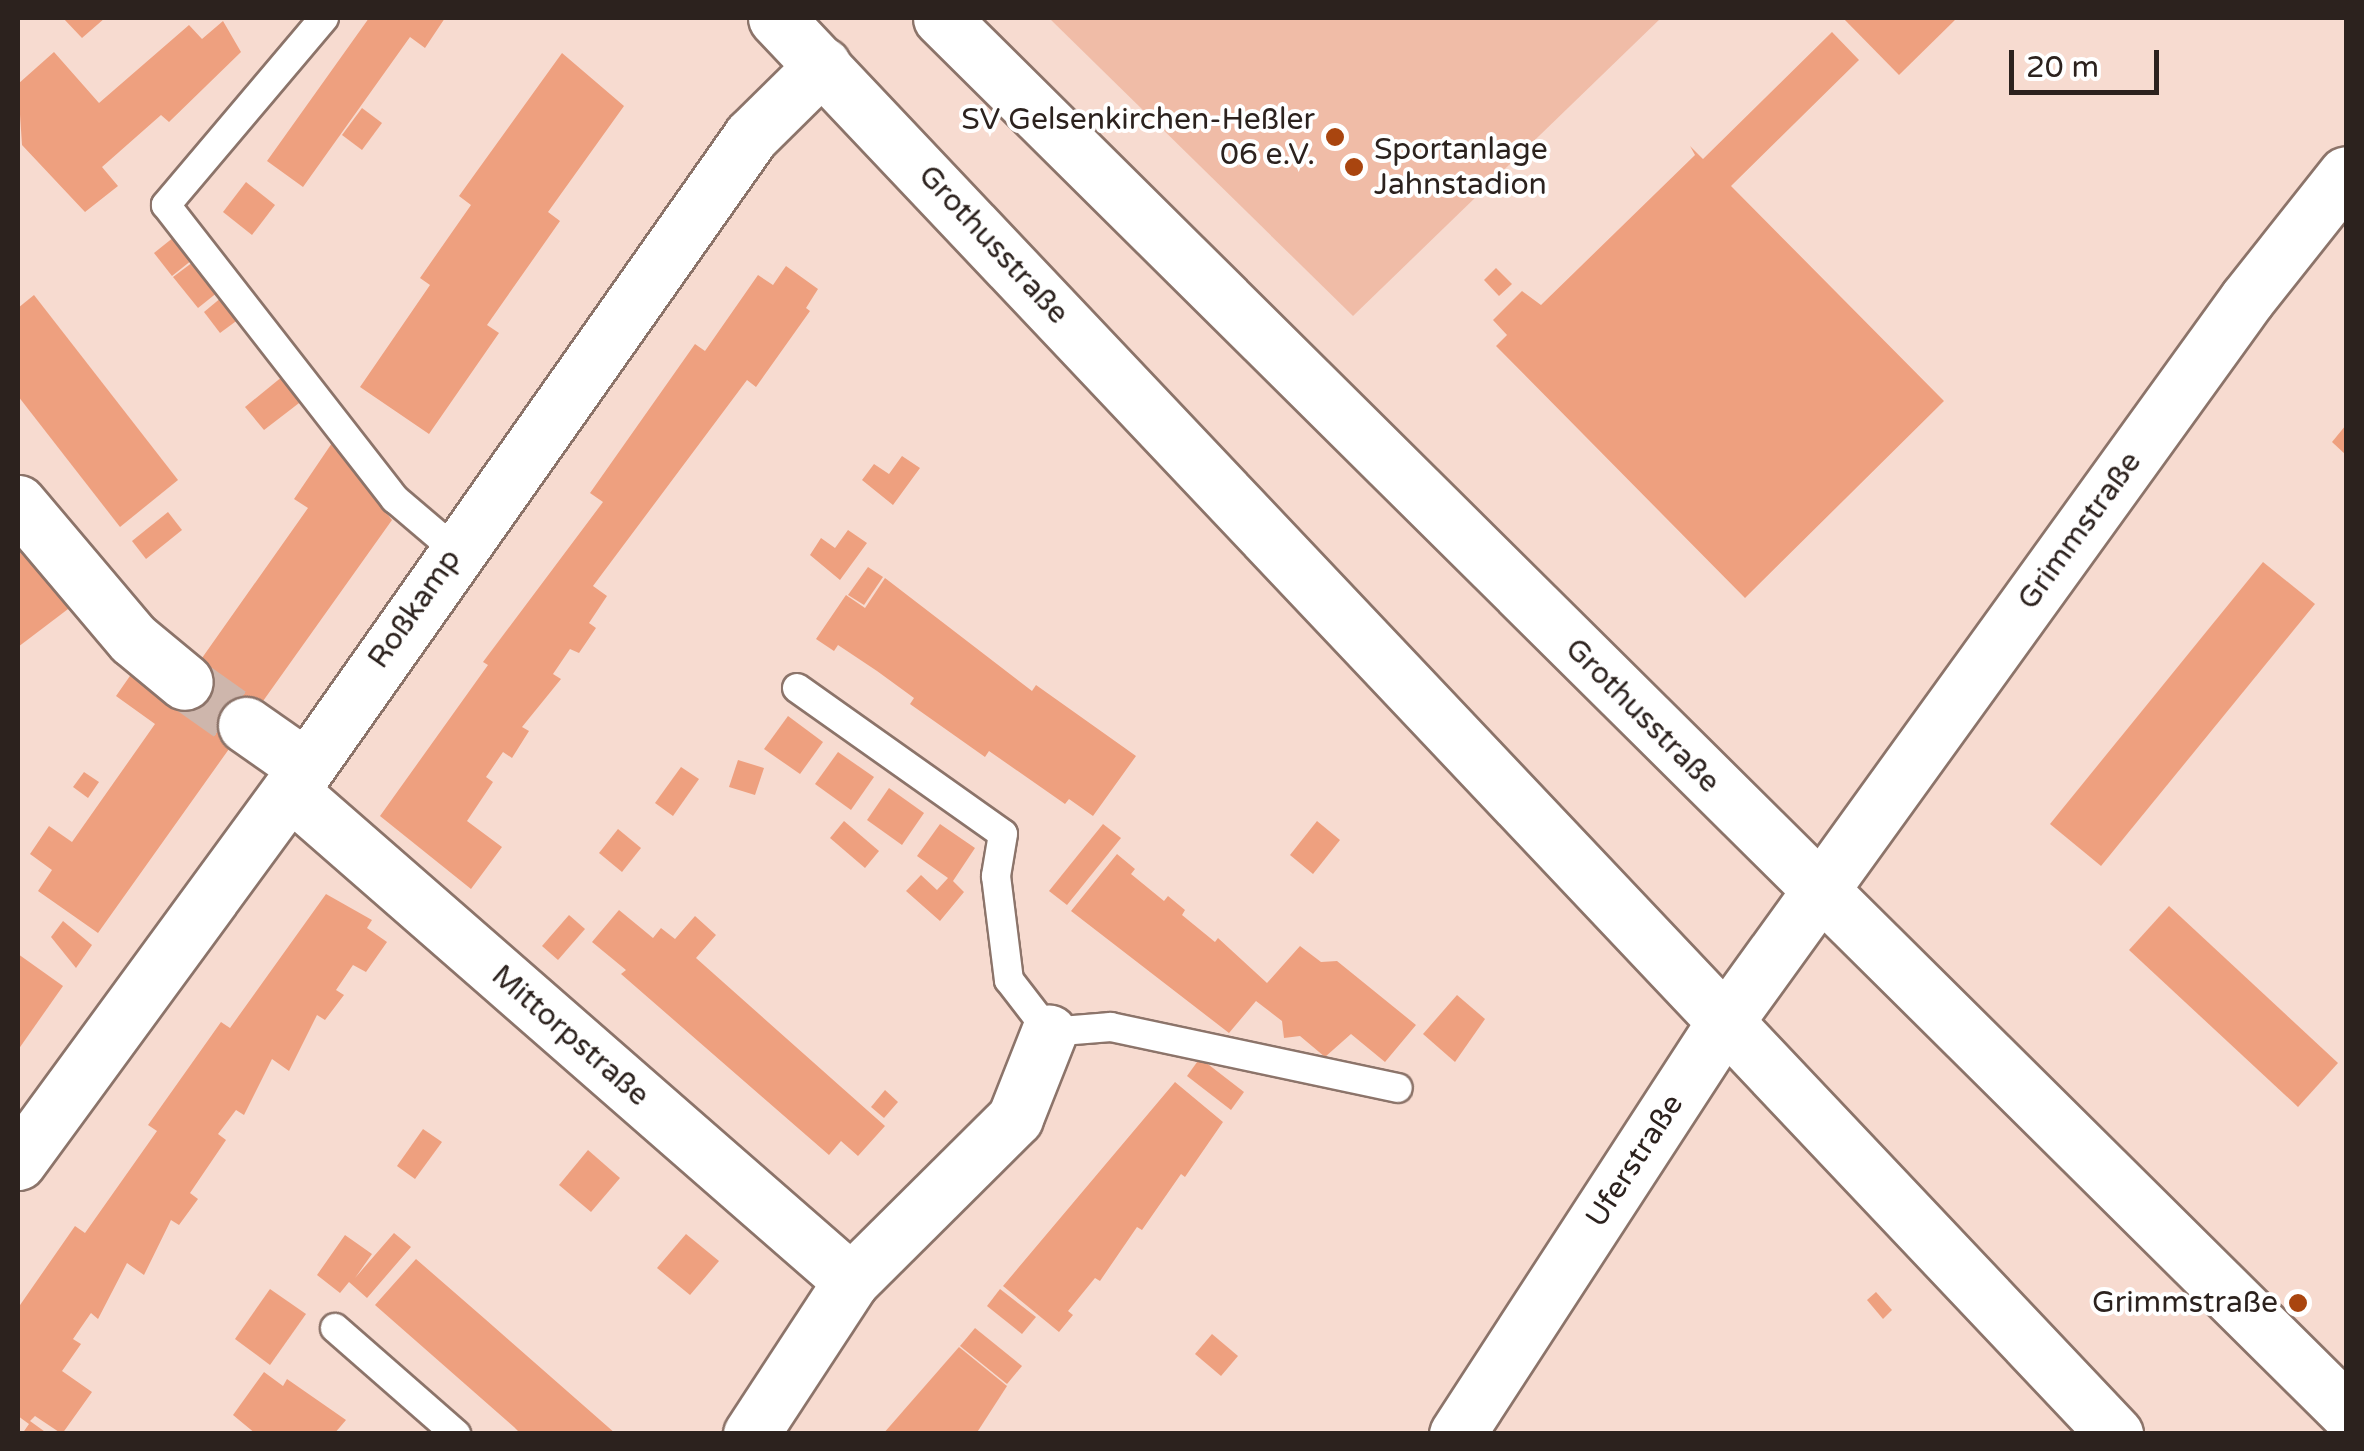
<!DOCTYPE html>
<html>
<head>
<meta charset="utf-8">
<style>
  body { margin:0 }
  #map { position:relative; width:2364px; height:1451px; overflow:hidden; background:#f7dbd0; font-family:"Varela Round",sans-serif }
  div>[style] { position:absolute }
  .green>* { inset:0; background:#f0bca7 }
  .building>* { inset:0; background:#eea07f }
  .street-tunnel>* { height:55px; margin-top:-27.5px; transform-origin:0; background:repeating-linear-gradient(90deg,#ceb6ac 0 55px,transparent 0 83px) }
  .roads { filter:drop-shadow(2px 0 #8c746a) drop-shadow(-2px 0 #8c746a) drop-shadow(0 2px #8c746a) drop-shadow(0 -2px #8c746a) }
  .lane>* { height:28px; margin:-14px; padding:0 14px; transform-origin:14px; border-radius:14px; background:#fff }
  .street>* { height:55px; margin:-27.5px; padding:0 27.5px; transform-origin:27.5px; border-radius:27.5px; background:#fff }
  .secondary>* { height:55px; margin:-27.5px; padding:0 27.5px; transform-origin:27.5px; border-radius:27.5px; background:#fff }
  .dots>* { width:28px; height:28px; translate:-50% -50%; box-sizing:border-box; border:5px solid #fff; border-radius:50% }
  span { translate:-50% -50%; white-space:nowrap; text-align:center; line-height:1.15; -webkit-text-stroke:8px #fff; paint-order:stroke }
  .poi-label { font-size:30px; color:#2c221e }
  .right { translate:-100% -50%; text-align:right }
  .left { translate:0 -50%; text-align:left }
  .street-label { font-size:30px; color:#2c221e }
  .frame { position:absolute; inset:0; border:20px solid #2c221e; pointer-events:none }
  .scale { position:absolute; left:2009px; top:50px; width:150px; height:45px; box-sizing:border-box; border:5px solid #2c221e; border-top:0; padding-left:12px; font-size:30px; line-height:35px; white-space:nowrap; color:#2c221e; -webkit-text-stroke:8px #fff; paint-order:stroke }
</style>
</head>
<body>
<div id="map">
  <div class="green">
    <i style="clip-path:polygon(1049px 18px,1661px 18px,1353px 316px)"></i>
  </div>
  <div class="building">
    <i style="clip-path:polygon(63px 18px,105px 18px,82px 38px)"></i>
    <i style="clip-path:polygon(369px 18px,445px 18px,425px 48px,410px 37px,303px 187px,267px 161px)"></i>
    <i style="clip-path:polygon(1843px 18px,1957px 18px,1899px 75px)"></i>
    <i style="clip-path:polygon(223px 21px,241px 52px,169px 122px,161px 115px,102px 167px,118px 186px,85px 212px,22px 145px,18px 84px,54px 52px,99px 103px,189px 25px,202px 39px)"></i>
    <i style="clip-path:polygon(1832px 32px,1859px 60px,1731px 186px,1944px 401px,1745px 598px,1496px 346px,1507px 335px,1493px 320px,1522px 291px,1541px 305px,1695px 155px,1690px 146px,1703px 159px)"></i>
    <i style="clip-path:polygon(562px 53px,624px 106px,548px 212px,560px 221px,487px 325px,499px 333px,429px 434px,360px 387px,430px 285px,420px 278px,471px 205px,459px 196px)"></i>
    <i style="clip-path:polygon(362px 108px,382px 123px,362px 150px,342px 135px)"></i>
    <i style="clip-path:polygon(246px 182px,275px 205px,252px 235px,223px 212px)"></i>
    <i style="clip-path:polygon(174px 237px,192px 260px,172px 276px,154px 253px)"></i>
    <i style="clip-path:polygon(193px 262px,218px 292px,198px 308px,173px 277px)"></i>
    <i style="clip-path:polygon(786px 266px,818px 289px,806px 308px,810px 311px,756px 387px,747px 380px,593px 586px,607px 596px,589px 623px,596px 628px,579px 653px,570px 649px,553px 674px,561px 679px,522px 727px,529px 731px,512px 758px,503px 752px,486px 777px,493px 782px,467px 821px,502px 847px,471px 889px,380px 816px,488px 665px,483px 662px,603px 502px,590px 493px,695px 344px,705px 351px,758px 275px,773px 285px)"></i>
    <i style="clip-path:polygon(1496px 268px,1512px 284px,1499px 296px,1484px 280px)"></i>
    <i style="clip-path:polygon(34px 295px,178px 480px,120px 527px,18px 396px,18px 308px)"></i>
    <i style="clip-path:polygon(222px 297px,239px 319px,220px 333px,204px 312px)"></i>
    <i style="clip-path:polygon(283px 376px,303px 400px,264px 430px,245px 407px)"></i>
    <i style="clip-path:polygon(2346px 425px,2346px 455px,2332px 442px)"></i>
    <i style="clip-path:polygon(332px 443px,392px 520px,98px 933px,38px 891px,52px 870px,30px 854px,49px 826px,72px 842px,155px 724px,116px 696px,139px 663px,178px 692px,308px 508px,294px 499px)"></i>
    <i style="clip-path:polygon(902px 456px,920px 468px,893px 505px,862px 480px,874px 464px,889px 474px)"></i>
    <i style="clip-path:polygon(168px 512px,182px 530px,146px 559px,132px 541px)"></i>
    <i style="clip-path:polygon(18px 529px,76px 603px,18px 647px)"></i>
    <i style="clip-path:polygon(848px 530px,867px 543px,840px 580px,810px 555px,821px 538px,835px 548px)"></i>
    <i style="clip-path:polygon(2263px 562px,2315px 604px,2101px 866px,2050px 824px)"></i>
    <i style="clip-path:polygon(868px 567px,883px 577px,864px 605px,848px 595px)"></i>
    <i style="clip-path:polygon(885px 578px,1032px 691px,1036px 685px,1136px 756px,1093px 816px,1069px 799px,1065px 804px,989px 751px,985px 757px,910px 704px,914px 698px,877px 671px,838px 645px,834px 651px,816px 639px,846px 595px,865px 608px)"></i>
    <i style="clip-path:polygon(788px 716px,823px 742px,800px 774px,764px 749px)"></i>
    <i style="clip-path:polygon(838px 752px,874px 777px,851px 810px,815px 784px)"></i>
    <i style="clip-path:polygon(738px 760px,764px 768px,755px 795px,729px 787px)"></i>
    <i style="clip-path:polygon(681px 767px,699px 779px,673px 816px,655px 803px)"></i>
    <i style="clip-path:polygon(84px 772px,99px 782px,88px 798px,73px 787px)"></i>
    <i style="clip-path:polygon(889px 788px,924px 813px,902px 845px,867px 820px)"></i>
    <i style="clip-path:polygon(844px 821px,879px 851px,865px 868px,830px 838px)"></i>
    <i style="clip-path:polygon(1317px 821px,1340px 840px,1313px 874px,1290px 855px)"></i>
    <i style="clip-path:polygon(940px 824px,975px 848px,953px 881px,964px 892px,940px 921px,906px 891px,921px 875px,937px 890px,948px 878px,917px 856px)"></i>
    <i style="clip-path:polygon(1103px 824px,1121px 838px,1067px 905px,1049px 891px)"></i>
    <i style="clip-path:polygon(618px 829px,641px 848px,622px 872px,599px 853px)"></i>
    <i style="clip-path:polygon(1117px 854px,1135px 869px,1131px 874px,1164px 901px,1168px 896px,1185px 910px,1182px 915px,1215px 942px,1218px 938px,1267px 983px,1300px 946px,1321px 962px,1337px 961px,1416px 1025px,1385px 1062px,1351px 1034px,1325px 1057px,1300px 1036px,1284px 1038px,1282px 1021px,1256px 1001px,1229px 1033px,1071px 911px)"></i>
    <i style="clip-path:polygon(326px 894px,372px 920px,367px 928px,387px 942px,366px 972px,353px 965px,336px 990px,344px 995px,325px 1020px,317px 1015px,289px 1071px,272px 1059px,244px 1115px,236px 1110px,218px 1134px,226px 1140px,190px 1193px,198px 1199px,179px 1225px,171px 1220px,144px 1275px,127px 1263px,98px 1319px,91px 1313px,73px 1339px,81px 1344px,62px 1371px,92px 1392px,62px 1434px,35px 1416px,30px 1421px,48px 1434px,22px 1434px,29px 1424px,18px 1416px,18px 1308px,75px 1226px,85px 1233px,157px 1131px,148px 1125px,221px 1022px,230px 1028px)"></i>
    <i style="clip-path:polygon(2169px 906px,2338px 1063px,2298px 1107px,2129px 950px)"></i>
    <i style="clip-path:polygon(619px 910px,653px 938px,661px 928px,675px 939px,695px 916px,716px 935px,696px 958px,885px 1126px,858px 1156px,841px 1141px,829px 1155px,621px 974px,626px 970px,592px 942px)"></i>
    <i style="clip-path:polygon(569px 915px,585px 929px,558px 960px,542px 946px)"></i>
    <i style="clip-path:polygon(63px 921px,92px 945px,76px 968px,51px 937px)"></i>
    <i style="clip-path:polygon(18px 954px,63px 986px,18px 1050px)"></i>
    <i style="clip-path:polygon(1457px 995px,1485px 1019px,1455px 1062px,1423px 1034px)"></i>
    <i style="clip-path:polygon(1200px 1058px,1244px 1092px,1231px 1110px,1187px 1076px)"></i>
    <i style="clip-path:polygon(1175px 1082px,1223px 1122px,1185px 1177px,1181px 1174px,1142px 1230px,1137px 1227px,1100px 1281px,1095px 1278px,1068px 1311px,1073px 1315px,1059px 1332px,1003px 1286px)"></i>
    <i style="clip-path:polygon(885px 1090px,898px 1102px,884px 1118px,871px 1107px)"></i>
    <i style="clip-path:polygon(423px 1129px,442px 1142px,415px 1179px,397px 1166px)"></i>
    <i style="clip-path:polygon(588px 1150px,620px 1178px,591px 1212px,559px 1185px)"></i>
    <i style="clip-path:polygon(394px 1233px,411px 1247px,367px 1298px,349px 1282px,340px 1293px,317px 1275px,345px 1235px,372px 1254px,355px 1278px)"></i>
    <i style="clip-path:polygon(686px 1234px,719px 1261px,690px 1295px,657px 1268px)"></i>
    <i style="clip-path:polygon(416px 1259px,485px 1319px,616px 1434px,521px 1434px,514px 1427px,375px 1305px)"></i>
    <i style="clip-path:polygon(270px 1289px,306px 1314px,270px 1365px,235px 1339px)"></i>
    <i style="clip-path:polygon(1000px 1289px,1036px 1317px,1022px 1334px,987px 1306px)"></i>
    <i style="clip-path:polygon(1876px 1292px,1892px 1310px,1883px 1319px,1867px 1300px)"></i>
    <i style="clip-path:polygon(975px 1328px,1022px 1366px,1007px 1384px,960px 1346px)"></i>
    <i style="clip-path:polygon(1212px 1334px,1238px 1356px,1221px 1376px,1195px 1354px)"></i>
    <i style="clip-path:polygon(959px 1347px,1007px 1386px,976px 1434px,883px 1434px)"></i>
    <i style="clip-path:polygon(264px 1372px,283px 1386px,287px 1379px,346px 1420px,334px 1434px,256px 1434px,233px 1415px)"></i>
  </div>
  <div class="street-tunnel">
    <i style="left:185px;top:682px;width:75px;rotate:35.2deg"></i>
  </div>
  <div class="roads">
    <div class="lane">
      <i style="left:324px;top:18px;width:245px;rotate:130.2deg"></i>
      <i style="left:166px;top:205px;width:373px;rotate:52.1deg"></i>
      <i style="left:395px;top:499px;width:80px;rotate:40.4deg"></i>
      <i style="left:797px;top:688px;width:252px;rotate:35.3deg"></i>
      <i style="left:1003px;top:834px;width:43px;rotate:99.5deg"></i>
      <i style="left:996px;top:876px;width:105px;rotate:82.9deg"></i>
      <i style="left:1009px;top:980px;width:66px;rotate:52.4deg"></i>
      <i style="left:1049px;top:1032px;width:62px;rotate:-4.6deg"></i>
      <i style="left:1111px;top:1027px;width:293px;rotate:12deg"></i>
      <i style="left:335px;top:1328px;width:161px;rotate:41.2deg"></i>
    </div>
    <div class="street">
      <i style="left:18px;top:503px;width:178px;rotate:49.8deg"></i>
      <i style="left:133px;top:639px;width:67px;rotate:39.6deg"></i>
      <i style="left:246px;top:725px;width:73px;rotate:35deg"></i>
      <i style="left:290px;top:791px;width:745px;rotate:41.14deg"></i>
      <i style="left:18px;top:1162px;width:460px;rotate:-53.8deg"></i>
      <i style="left:290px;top:791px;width:801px;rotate:-54.86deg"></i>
      <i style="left:751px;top:136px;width:101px;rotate:-44.6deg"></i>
      <i style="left:751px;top:1434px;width:183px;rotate:-56.8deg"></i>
      <i style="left:851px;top:1281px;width:231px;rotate:-44.8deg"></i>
      <i style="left:1015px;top:1118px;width:92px;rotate:-68.4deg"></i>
    </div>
    <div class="secondary">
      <i style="left:776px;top:18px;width:1949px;rotate:46.6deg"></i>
      <i style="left:941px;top:18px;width:1979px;rotate:44.75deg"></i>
      <i style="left:1457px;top:1434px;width:488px;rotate:-57deg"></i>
      <i style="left:1723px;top:1025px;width:895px;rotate:-54.18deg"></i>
      <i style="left:2247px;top:299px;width:159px;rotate:-51.6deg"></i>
    </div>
  </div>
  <div class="dots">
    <i style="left:1335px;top:137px;background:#a9450f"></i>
    <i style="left:1354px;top:167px;background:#a9450f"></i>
    <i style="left:2298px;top:1303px;background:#a9450f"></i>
  </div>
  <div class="poi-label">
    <span class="right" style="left:1315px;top:137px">SV Gelsenkirchen-Heßler<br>06 e.V.</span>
    <span class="left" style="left:1374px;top:167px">Sportanlage<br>Jahnstadion</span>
    <span class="right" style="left:2278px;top:1303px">Grimmstraße</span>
  </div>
  <div class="street-label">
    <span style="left:993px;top:245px;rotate:47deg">Grothusstraße</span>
    <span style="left:2080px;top:531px;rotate:-54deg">Grimmstraße</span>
    <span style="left:415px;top:609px;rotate:-55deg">Roßkamp</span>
    <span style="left:1642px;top:716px;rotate:45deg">Grothusstraße</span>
    <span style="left:570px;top:1036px;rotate:41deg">Mittorpstraße</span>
    <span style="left:1635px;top:1161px;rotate:-57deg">Uferstraße</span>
  </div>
  <div class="frame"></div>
  <div class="scale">20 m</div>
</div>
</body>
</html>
